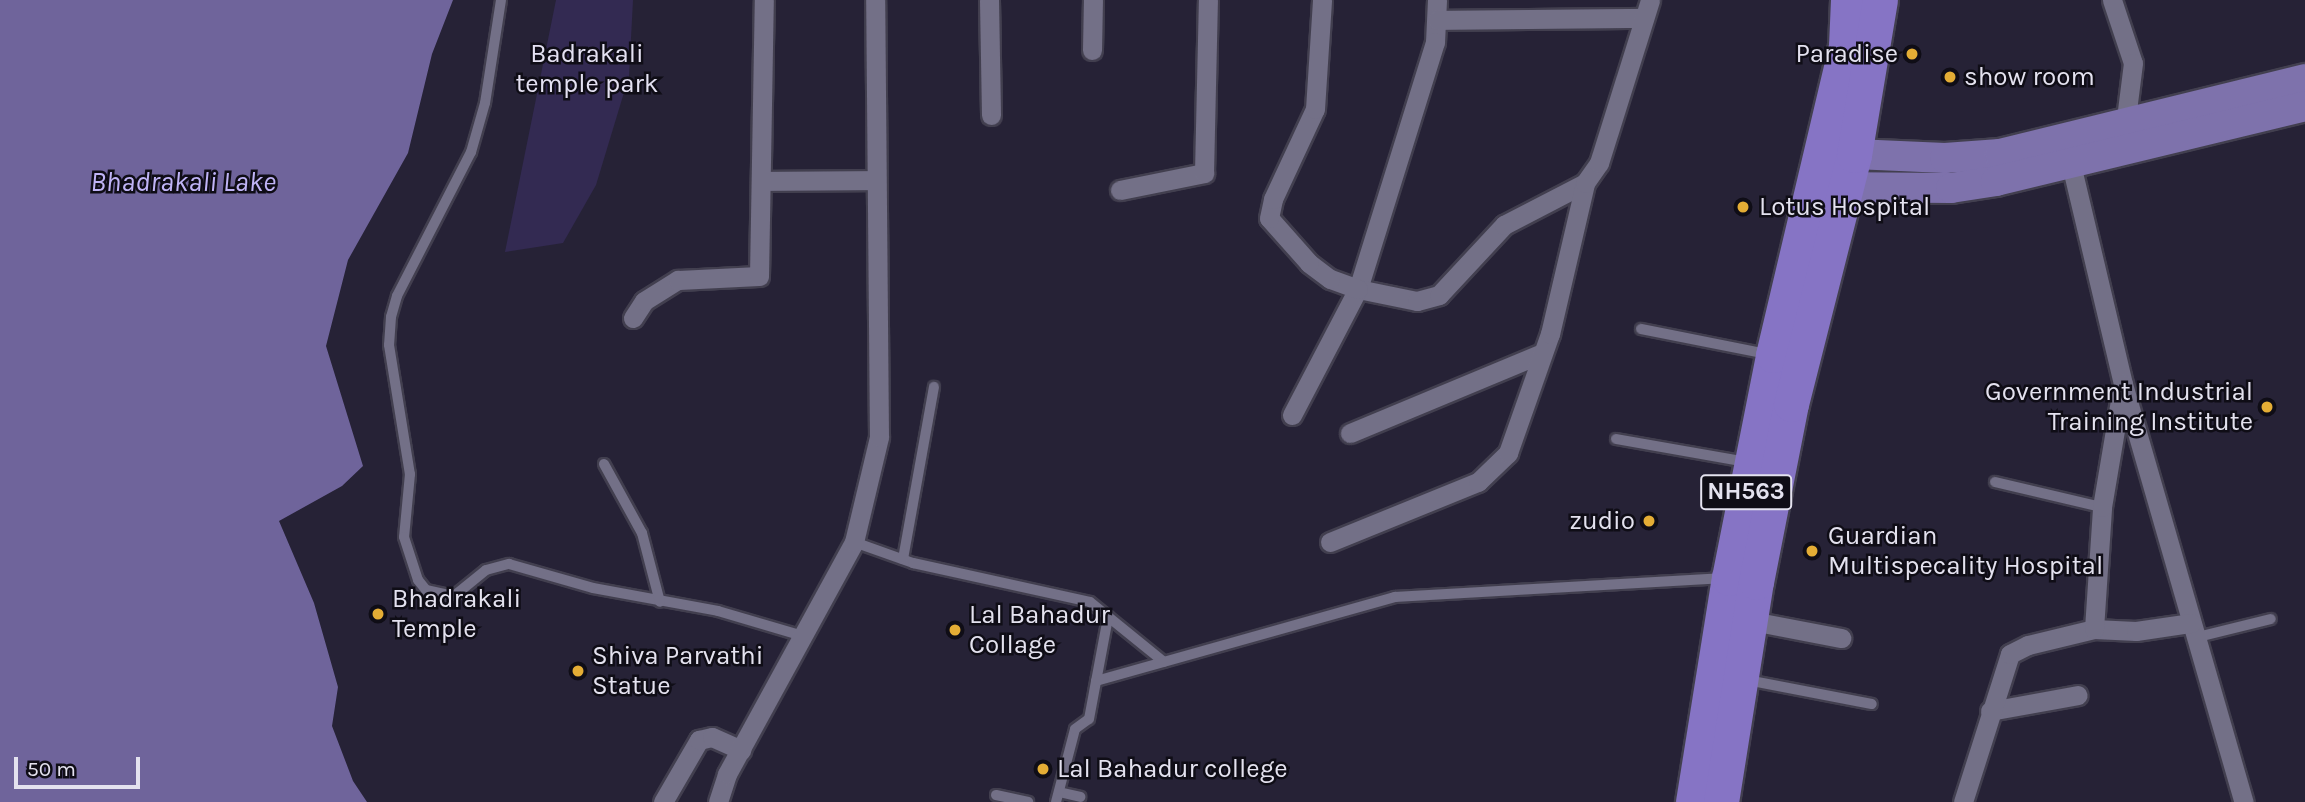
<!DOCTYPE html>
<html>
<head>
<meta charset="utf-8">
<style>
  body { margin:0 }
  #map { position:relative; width:2305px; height:802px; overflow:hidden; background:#262236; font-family:Karla,sans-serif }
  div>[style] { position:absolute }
  .green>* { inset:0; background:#332a52 }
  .water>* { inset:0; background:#6f649b }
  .roads { filter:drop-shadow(2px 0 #423f4f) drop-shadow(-2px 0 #423f4f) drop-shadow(0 2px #423f4f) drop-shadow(0 -2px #423f4f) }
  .lane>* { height:10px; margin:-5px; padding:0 5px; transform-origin:5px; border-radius:5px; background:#737087 }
  .street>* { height:19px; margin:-9.5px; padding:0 9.5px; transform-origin:9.5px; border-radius:9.5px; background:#737087 }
  .primary>* { height:30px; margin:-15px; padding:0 15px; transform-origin:15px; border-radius:15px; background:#7e72ac }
  .highway>* { height:35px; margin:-17.5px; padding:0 17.5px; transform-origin:17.5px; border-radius:17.5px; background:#8674c5 }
  .dots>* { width:19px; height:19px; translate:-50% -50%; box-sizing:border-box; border:4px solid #0f0d16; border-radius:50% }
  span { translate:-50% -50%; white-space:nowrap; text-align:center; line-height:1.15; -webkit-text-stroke:5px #0f0d16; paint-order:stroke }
  .shield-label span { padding:2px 5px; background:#0f0d16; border:2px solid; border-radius:5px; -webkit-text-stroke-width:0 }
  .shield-label { font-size:24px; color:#e4e2ef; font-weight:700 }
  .park-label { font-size:26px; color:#e4e1f2 }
  .poi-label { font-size:26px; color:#e4e2ef }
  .right { translate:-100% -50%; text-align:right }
  .left { translate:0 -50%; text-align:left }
  .water-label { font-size:28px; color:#c0b4f6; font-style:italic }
  .scale { position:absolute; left:14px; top:757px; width:126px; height:32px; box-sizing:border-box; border:4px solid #e4e2ef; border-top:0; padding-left:9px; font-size:21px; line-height:24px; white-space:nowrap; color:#e4e2ef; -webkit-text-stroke:5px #0f0d16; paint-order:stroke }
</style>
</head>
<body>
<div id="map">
  <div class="green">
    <i style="clip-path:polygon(556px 0,633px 0,629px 76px,596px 185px,563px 243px,505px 252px)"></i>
  </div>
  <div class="water">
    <i style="clip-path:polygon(0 0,453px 0,432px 54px,408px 153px,348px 260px,326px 346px,363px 466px,342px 486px,279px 521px,314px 603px,338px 687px,332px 726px,353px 781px,367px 802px,0 802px)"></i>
  </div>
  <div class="roads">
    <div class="lane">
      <i style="left:501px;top:0;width:104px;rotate:98.8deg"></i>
      <i style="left:485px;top:103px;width:51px;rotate:105.9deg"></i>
      <i style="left:471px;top:152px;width:162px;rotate:117.2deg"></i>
      <i style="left:397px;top:296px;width:22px;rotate:106deg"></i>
      <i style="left:391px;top:317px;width:28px;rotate:94deg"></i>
      <i style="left:389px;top:345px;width:131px;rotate:80.8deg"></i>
      <i style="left:410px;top:474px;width:63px;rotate:95.4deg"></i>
      <i style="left:404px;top:537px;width:45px;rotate:72deg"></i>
      <i style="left:418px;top:580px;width:13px;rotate:51deg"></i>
      <i style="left:426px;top:590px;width:29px;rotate:12deg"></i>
      <i style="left:454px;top:596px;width:41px;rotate:-39.1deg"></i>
      <i style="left:486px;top:570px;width:24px;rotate:-15deg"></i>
      <i style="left:509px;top:564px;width:87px;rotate:15.9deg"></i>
      <i style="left:593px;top:588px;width:127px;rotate:10.4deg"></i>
      <i style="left:718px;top:611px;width:89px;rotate:16.4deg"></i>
      <i style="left:1641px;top:329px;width:128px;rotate:11.2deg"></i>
      <i style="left:1616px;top:439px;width:132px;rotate:10deg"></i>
      <i style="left:604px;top:464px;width:79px;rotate:61.2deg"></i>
      <i style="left:642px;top:533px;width:71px;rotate:75.4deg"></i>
      <i style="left:1995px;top:482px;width:110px;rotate:13.2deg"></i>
      <i style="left:854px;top:542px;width:63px;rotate:19.6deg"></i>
      <i style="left:913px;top:563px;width:181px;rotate:12.4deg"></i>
      <i style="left:1090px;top:602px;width:95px;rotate:39deg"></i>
      <i style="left:903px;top:559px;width:175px;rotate:-79.8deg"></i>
      <i style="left:2194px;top:638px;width:79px;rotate:-13.9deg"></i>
      <i style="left:1747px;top:680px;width:127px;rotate:10.9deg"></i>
      <i style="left:1096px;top:681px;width:311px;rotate:-15.7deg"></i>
      <i style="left:1395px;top:597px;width:330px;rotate:-3.3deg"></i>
      <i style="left:1059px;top:792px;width:22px;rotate:13deg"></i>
      <i style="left:996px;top:795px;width:33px;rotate:12deg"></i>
      <i style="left:1056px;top:802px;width:75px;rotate:-75.4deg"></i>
      <i style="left:1075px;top:729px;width:17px;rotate:-36deg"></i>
      <i style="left:1089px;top:719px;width:104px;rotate:-79.4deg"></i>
    </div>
    <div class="street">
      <i style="left:989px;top:0;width:115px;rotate:89deg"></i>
      <i style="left:1437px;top:0;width:42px;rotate:92.7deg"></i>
      <i style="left:1435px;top:42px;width:259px;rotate:107.3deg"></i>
      <i style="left:1358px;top:289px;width:60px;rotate:11.5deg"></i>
      <i style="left:1417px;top:301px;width:23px;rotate:-15deg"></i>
      <i style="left:1439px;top:295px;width:96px;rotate:-47.1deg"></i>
      <i style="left:1504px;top:225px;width:91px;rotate:-27.4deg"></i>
      <i style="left:2112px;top:0;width:66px;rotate:71.6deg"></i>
      <i style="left:2133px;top:63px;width:64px;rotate:97.2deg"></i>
      <i style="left:1437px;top:20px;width:207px;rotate:-0.6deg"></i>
      <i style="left:1092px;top:50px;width:50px;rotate:-88.9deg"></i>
      <i style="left:2071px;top:164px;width:226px;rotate:76.7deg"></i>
      <i style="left:2123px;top:384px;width:435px;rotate:73.9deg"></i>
      <i style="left:763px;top:181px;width:113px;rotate:-0.5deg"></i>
      <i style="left:1120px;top:190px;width:86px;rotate:-11.4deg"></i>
      <i style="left:1204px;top:173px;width:173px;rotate:-88.7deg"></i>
      <i style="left:633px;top:318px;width:20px;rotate:-57deg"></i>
      <i style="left:644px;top:301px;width:40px;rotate:-32deg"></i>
      <i style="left:678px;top:280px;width:81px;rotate:-2.8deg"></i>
      <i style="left:759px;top:276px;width:276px;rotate:-89deg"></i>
      <i style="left:1292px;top:415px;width:142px;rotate:-62.4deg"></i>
      <i style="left:1358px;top:289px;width:30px;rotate:-160deg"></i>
      <i style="left:1330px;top:279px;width:26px;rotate:-143deg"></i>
      <i style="left:1309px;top:263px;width:60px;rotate:-131.6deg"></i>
      <i style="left:1269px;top:218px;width:19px;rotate:-78deg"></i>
      <i style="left:1273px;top:199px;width:99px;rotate:-65deg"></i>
      <i style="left:1315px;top:109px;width:109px;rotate:-86.3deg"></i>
      <i style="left:1350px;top:433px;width:208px;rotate:-22.6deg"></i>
      <i style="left:1330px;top:542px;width:160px;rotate:-22.1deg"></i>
      <i style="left:1478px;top:482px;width:42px;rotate:-44deg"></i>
      <i style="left:1508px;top:453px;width:126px;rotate:-70.6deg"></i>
      <i style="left:1550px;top:334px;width:155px;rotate:-76.9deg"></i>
      <i style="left:1585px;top:183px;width:24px;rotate:-55deg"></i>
      <i style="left:1599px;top:163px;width:171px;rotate:-72.6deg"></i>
      <i style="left:1752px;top:621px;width:91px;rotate:10.8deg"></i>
      <i style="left:2094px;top:629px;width:42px;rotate:2.7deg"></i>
      <i style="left:2136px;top:631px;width:56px;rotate:-8.3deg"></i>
      <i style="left:1990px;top:711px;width:89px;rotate:-10.3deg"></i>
      <i style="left:663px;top:802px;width:72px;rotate:-59.9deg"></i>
      <i style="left:699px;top:740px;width:13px;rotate:-13deg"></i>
      <i style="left:712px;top:737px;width:32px;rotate:24deg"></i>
      <i style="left:718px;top:802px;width:29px;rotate:-72deg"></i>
      <i style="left:727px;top:774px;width:264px;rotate:-61.3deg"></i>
      <i style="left:854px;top:542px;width:108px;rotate:-76.6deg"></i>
      <i style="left:879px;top:437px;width:437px;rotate:-90.5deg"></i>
      <i style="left:1963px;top:802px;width:155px;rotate:-72.4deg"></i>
      <i style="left:2010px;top:654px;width:20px;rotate:-27deg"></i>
      <i style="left:2028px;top:645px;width:68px;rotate:-13.6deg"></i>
      <i style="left:2094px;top:629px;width:122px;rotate:-86.2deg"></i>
      <i style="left:2102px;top:507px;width:120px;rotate:-80.4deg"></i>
    </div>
    <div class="primary">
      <i style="left:1832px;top:153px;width:113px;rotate:2.5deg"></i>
      <i style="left:1945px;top:158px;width:55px;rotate:-4.2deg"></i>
      <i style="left:2000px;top:154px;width:314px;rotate:-13.8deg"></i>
      <i style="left:1825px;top:187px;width:126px;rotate:0.5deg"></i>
      <i style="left:1951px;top:188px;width:46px;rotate:-8.8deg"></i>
      <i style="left:1996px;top:181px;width:318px;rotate:-13.6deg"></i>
    </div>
    <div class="highway">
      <i style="left:1693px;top:802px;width:227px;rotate:-80.9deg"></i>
      <i style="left:1729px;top:578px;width:227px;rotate:-78.8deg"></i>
      <i style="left:1773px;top:355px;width:318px;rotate:-76.7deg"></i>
      <i style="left:1846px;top:46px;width:46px;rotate:-87.5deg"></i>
      <i style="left:1721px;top:802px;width:223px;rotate:-81deg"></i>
      <i style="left:1756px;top:582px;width:181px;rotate:-78.9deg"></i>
      <i style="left:1791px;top:404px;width:257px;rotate:-75.8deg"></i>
      <i style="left:1854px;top:155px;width:157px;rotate:-80.5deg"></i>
    </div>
  </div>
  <div class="dots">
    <i style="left:1912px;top:54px;background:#e4ad35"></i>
    <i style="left:1950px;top:77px;background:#e4ad35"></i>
    <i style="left:1743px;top:207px;background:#e4ad35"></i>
    <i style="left:2267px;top:407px;background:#e4ad35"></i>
    <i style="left:1649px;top:521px;background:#e4ad35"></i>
    <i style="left:1812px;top:551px;background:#e4ad35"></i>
    <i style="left:378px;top:614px;background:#e4ad35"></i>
    <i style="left:955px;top:630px;background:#e4ad35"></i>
    <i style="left:578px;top:671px;background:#e4ad35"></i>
    <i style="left:1043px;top:769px;background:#e4ad35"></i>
  </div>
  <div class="shield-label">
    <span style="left:1746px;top:492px">NH563</span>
  </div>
  <div class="park-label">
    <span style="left:587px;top:69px">Badrakali<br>temple park</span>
  </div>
  <div class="poi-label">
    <span class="right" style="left:1898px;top:54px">Paradise</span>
    <span class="left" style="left:1964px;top:77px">show room</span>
    <span class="left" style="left:1759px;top:207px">Lotus Hospital</span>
    <span class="right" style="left:2253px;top:407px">Government Industrial<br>Training Institute</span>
    <span class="right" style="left:1635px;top:521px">zudio</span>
    <span class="left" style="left:1828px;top:551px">Guardian<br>Multispecality Hospital</span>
    <span class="left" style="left:392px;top:614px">Bhadrakali<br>Temple</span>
    <span class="left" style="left:969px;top:630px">Lal Bahadur<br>Collage</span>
    <span class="left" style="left:592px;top:671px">Shiva Parvathi<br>Statue</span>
    <span class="left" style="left:1057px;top:769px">Lal Bahadur college</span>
  </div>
  <div class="water-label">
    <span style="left:183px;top:182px">Bhadrakali Lake</span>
  </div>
  <div class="scale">50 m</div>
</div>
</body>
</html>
